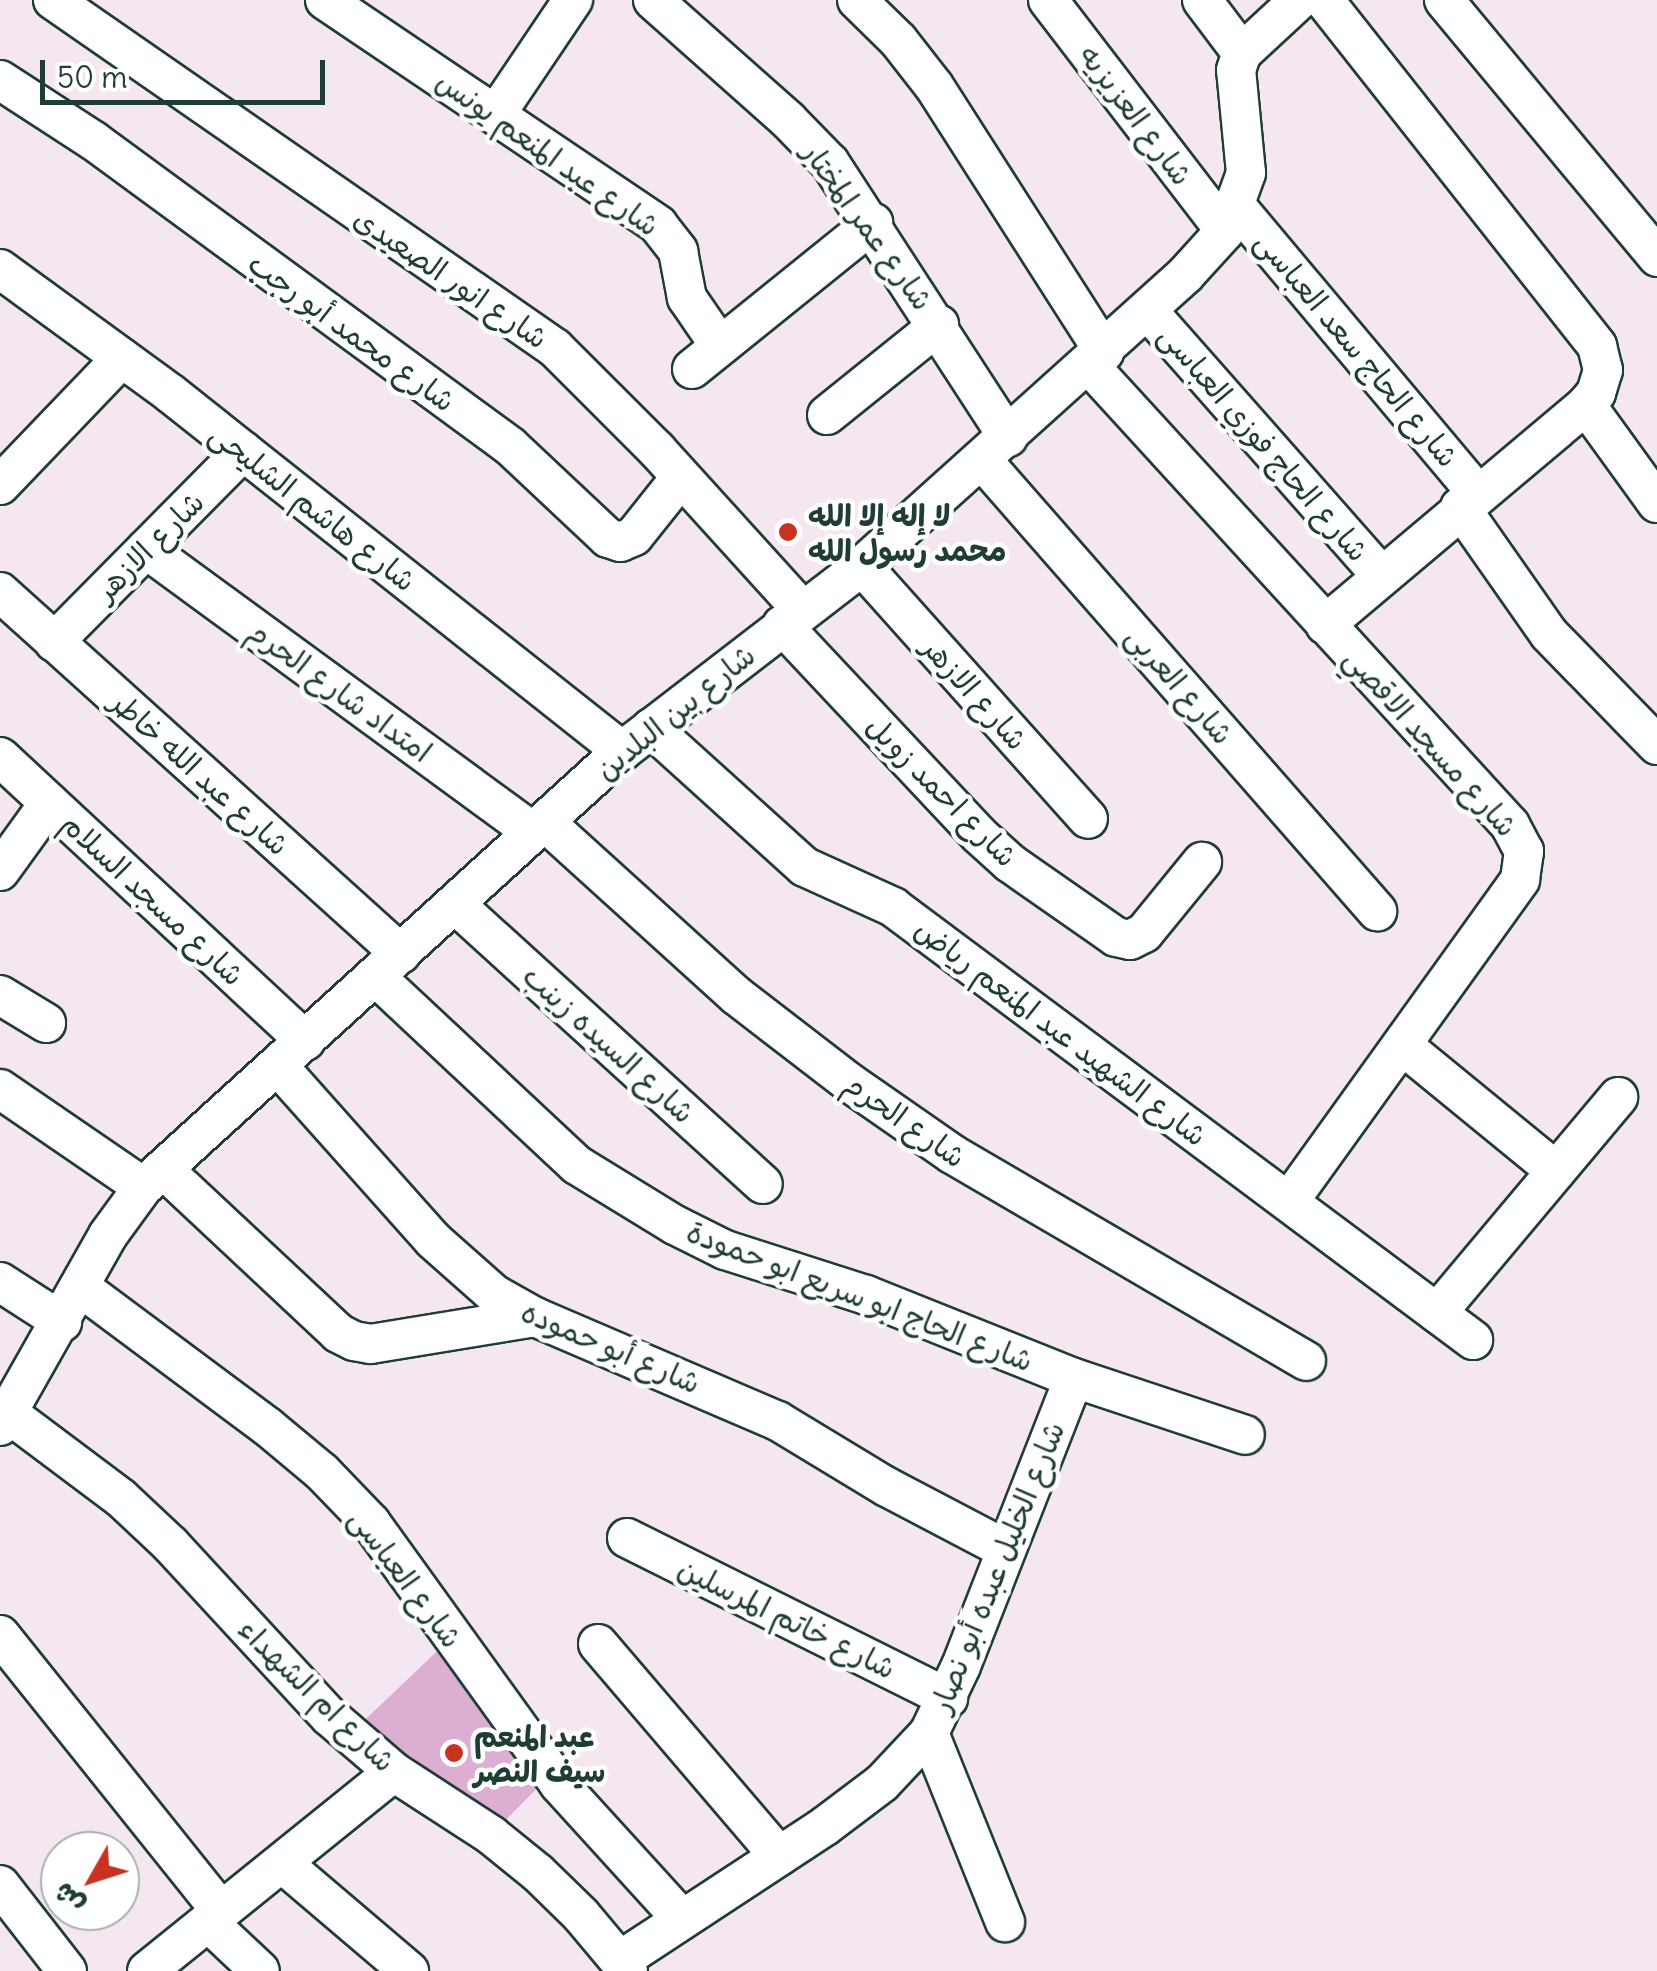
<!DOCTYPE html>
<html>
<head>
<meta charset="utf-8">
<style>
  body { margin:0 }
  #map { position:relative; width:1657px; height:1971px; overflow:hidden; background:#f4e7f2; font-family:Delius,"Playpen Sans Arabic",sans-serif }
  div>[style] { position:absolute }
  .building>* { inset:0; background:#dbaed2 }
  .roads { filter:drop-shadow(2px 0 #1f3d34) drop-shadow(-2px 0 #1f3d34) drop-shadow(0 2px #1f3d34) drop-shadow(0 -2px #1f3d34) }
  .minor>* { height:38px; margin:-19px; padding:0 19px; transform-origin:19px; border-radius:19px; background:#fff }
  .dots>* { width:28px; height:28px; translate:-50% -50%; box-sizing:border-box; border:5px solid #fff; border-radius:50% }
  span { translate:-50% -50%; white-space:nowrap; text-align:center; line-height:1.15; -webkit-text-stroke:9px #fff; paint-order:stroke }
  .street-label { font-size:30px; color:#1f3d34 }
  .poi-label { font-size:30px; color:#1f3d34; font-weight:700 }
  .left { translate:0 -50%; text-align:left }
  .north { position:absolute; left:40px; top:1831px; width:100px; height:100px; box-sizing:border-box; background:#fff; border:2px solid #a5b1ae; border-radius:50%; rotate:231deg; font-size:28px; font-weight:700; line-height:40px; text-align:center; color:#1f3d34 }
  .north::after { content:''; display:block; margin:auto; width:35px; height:45px; background:#c8321e; clip-path:polygon(50% 0,100% 100%,50% 72%,0 100%) }
  .scale { position:absolute; left:40px; top:60px; width:285px; height:45px; box-sizing:border-box; border:5px solid #1f3d34; border-top:0; padding-left:12px; font-size:30px; line-height:35px; white-space:nowrap; color:#1f3d34; -webkit-text-stroke:8px #fff; paint-order:stroke }
</style>
</head>
<body>
<div id="map">
  <div class="building">
    <i style="clip-path:polygon(452px 1637px,551px 1774px,491px 1835px,350px 1734px)"></i>
  </div>
  <div class="roads">
    <div class="minor">
      <i style="left:53px;top:0;width:611px;rotate:34.73deg"></i>
      <i style="left:555px;top:348px;width:144px;rotate:45deg"></i>
      <i style="left:657px;top:450px;width:216px;rotate:47.8deg"></i>
      <i style="left:325px;top:0;width:402px;rotate:34deg"></i>
      <i style="left:658px;top:225px;width:33px;rotate:52deg"></i>
      <i style="left:678px;top:251px;width:48px;rotate:79.2deg"></i>
      <i style="left:687px;top:298px;width:58px;rotate:55.5deg"></i>
      <i style="left:653px;top:0;width:181px;rotate:41.6deg"></i>
      <i style="left:788px;top:120px;width:60px;rotate:45.7deg"></i>
      <i style="left:830px;top:163px;width:327px;rotate:57deg"></i>
      <i style="left:857px;top:0;width:57px;rotate:44.3deg"></i>
      <i style="left:898px;top:40px;width:58px;rotate:52deg"></i>
      <i style="left:934px;top:86px;width:316px;rotate:57.4deg"></i>
      <i style="left:1048px;top:0;width:291px;rotate:52.5deg"></i>
      <i style="left:1202px;top:0;width:66px;rotate:53deg"></i>
      <i style="left:1324px;top:0;width:441px;rotate:51.7deg"></i>
      <i style="left:1597px;top:346px;width:25px;rotate:76deg"></i>
      <i style="left:1603px;top:370px;width:24px;rotate:107deg"></i>
      <i style="left:1596px;top:393px;width:16px;rotate:130deg"></i>
      <i style="left:1586px;top:405px;width:341px;rotate:139.9deg"></i>
      <i style="left:1444px;top:0;width:334px;rotate:50.3deg"></i>
      <i style="left:0;top:80px;width:112px;rotate:33deg"></i>
      <i style="left:94px;top:141px;width:516px;rotate:36.25deg"></i>
      <i style="left:510px;top:446px;width:134px;rotate:43.2deg"></i>
      <i style="left:608px;top:538px;width:13px;rotate:18deg"></i>
      <i style="left:620px;top:542px;width:15px;rotate:-23deg"></i>
      <i style="left:634px;top:536px;width:75px;rotate:-51.5deg"></i>
      <i style="left:496px;top:114px;width:138px;rotate:-56deg"></i>
      <i style="left:1236px;top:206px;width:375px;rotate:50deg"></i>
      <i style="left:0;top:269px;width:210px;rotate:36.1deg"></i>
      <i style="left:170px;top:393px;width:577px;rotate:38.38deg"></i>
      <i style="left:1148px;top:311px;width:352px;rotate:48.6deg"></i>
      <i style="left:1089px;top:365px;width:624px;rotate:47.53deg"></i>
      <i style="left:1510px;top:825px;width:30px;rotate:62deg"></i>
      <i style="left:1524px;top:851px;width:29px;rotate:98deg"></i>
      <i style="left:1520px;top:880px;width:395px;rotate:125.7deg"></i>
      <i style="left:692px;top:369px;width:233px;rotate:-38.9deg"></i>
      <i style="left:1586px;top:405px;width:121px;rotate:54.1deg"></i>
      <i style="left:827px;top:415px;width:144px;rotate:-38.8deg"></i>
      <i style="left:982px;top:460px;width:600px;rotate:48.79deg"></i>
      <i style="left:0;top:485px;width:176px;rotate:-46.2deg"></i>
      <i style="left:1460px;top:507px;width:155px;rotate:55deg"></i>
      <i style="left:1549px;top:634px;width:155px;rotate:45.8deg"></i>
      <i style="left:146px;top:549px;width:479px;rotate:36.2deg"></i>
      <i style="left:862px;top:566px;width:339px;rotate:48.2deg"></i>
      <i style="left:0;top:592px;width:540px;rotate:42.07deg"></i>
      <i style="left:782px;top:625px;width:288px;rotate:46.8deg"></i>
      <i style="left:979px;top:835px;width:42px;rotate:42.1deg"></i>
      <i style="left:1010px;top:863px;width:129px;rotate:34.9deg"></i>
      <i style="left:1116px;top:937px;width:14px;rotate:12deg"></i>
      <i style="left:1130px;top:940px;width:16px;rotate:-27deg"></i>
      <i style="left:1144px;top:933px;width:92px;rotate:-50.8deg"></i>
      <i style="left:54px;top:642px;width:269px;rotate:-45.3deg"></i>
      <i style="left:651px;top:728px;width:207px;rotate:42.1deg"></i>
      <i style="left:805px;top:867px;width:97px;rotate:24.4deg"></i>
      <i style="left:893px;top:907px;width:724px;rotate:36.74deg"></i>
      <i style="left:0;top:757px;width:417px;rotate:42.9deg"></i>
      <i style="left:545px;top:822px;width:259px;rotate:42.2deg"></i>
      <i style="left:737px;top:996px;width:143px;rotate:37.6deg"></i>
      <i style="left:850px;top:1083px;width:124px;rotate:34.8deg"></i>
      <i style="left:952px;top:1154px;width:410px;rotate:30.3deg"></i>
      <i style="left:0;top:871px;width:84px;rotate:-54.2deg"></i>
      <i style="left:455px;top:904px;width:416px;rotate:42.3deg"></i>
      <i style="left:376px;top:977px;width:275px;rotate:43.1deg"></i>
      <i style="left:577px;top:1165px;width:115px;rotate:31.5deg"></i>
      <i style="left:675px;top:1225px;width:56px;rotate:26.6deg"></i>
      <i style="left:725px;top:1250px;width:148px;rotate:17.7deg"></i>
      <i style="left:866px;top:1295px;width:224px;rotate:21.8deg"></i>
      <i style="left:1074px;top:1378px;width:180px;rotate:18.4deg"></i>
      <i style="left:0;top:995px;width:54px;rotate:31.3deg"></i>
      <i style="left:1402px;top:1045px;width:199px;rotate:39.3deg"></i>
      <i style="left:278px;top:1066px;width:233px;rotate:48.3deg"></i>
      <i style="left:433px;top:1240px;width:81px;rotate:41.5deg"></i>
      <i style="left:494px;top:1294px;width:47px;rotate:29.3deg"></i>
      <i style="left:535px;top:1317px;width:264px;rotate:23.2deg"></i>
      <i style="left:778px;top:1421px;width:127px;rotate:31.2deg"></i>
      <i style="left:887px;top:1487px;width:133px;rotate:27.7deg"></i>
      <i style="left:0;top:1089px;width:173px;rotate:34.4deg"></i>
      <i style="left:163px;top:1169px;width:240px;rotate:43.1deg"></i>
      <i style="left:338px;top:1333px;width:18px;rotate:27deg"></i>
      <i style="left:354px;top:1341px;width:17px;rotate:10deg"></i>
      <i style="left:371px;top:1344px;width:166px;rotate:-9.3deg"></i>
      <i style="left:0;top:1282px;width:74px;rotate:32.8deg"></i>
      <i style="left:80px;top:1287px;width:234px;rotate:36.7deg"></i>
      <i style="left:268px;top:1427px;width:70px;rotate:39.8deg"></i>
      <i style="left:322px;top:1472px;width:71px;rotate:46.1deg"></i>
      <i style="left:371px;top:1523px;width:322px;rotate:54.2deg"></i>
      <i style="left:559px;top:1784px;width:183px;rotate:47.7deg"></i>
      <i style="left:1437px;top:1313px;width:282px;rotate:-50deg"></i>
      <i style="left:9px;top:1414px;width:140px;rotate:36.9deg"></i>
      <i style="left:121px;top:1498px;width:69px;rotate:43.2deg"></i>
      <i style="left:171px;top:1545px;width:233px;rotate:47.3deg"></i>
      <i style="left:329px;top:1716px;width:86px;rotate:40.7deg"></i>
      <i style="left:394px;top:1772px;width:116px;rotate:33deg"></i>
      <i style="left:491px;top:1835px;width:60px;rotate:39deg"></i>
      <i style="left:538px;top:1873px;width:60px;rotate:44.3deg"></i>
      <i style="left:581px;top:1915px;width:73px;rotate:50deg"></i>
      <i style="left:0;top:1426px;width:219px;rotate:-60.5deg"></i>
      <i style="left:108px;top:1235px;width:59px;rotate:-53.9deg"></i>
      <i style="left:143px;top:1187px;width:648px;rotate:-42.31deg"></i>
      <i style="left:622px;top:751px;width:303px;rotate:-37.6deg"></i>
      <i style="left:862px;top:566px;width:435px;rotate:-42deg"></i>
      <i style="left:1185px;top:275px;width:59px;rotate:-47.7deg"></i>
      <i style="left:1225px;top:231px;width:62px;rotate:-70.1deg"></i>
      <i style="left:1246px;top:173px;width:103px;rotate:-95.5deg"></i>
      <i style="left:1236px;top:70px;width:18px;rotate:-71deg"></i>
      <i style="left:1242px;top:53px;width:78px;rotate:-42.9deg"></i>
      <i style="left:627px;top:1538px;width:359px;rotate:26.5deg"></i>
      <i style="left:0;top:1635px;width:354px;rotate:51.3deg"></i>
      <i style="left:598px;top:1644px;width:279px;rotate:49.5deg"></i>
      <i style="left:929px;top:1733px;width:204px;rotate:68.1deg"></i>
      <i style="left:282px;top:1863px;width:167px;rotate:40.4deg"></i>
      <i style="left:0;top:1885px;width:109px;rotate:52.1deg"></i>
      <i style="left:208px;top:1922px;width:71px;rotate:43.3deg"></i>
      <i style="left:621px;top:1960px;width:244px;rotate:-33.3deg"></i>
      <i style="left:825px;top:1826px;width:71px;rotate:-37deg"></i>
      <i style="left:882px;top:1783px;width:69px;rotate:-46.8deg"></i>
      <i style="left:929px;top:1733px;width:74px;rotate:-64.5deg"></i>
      <i style="left:961px;top:1666px;width:309px;rotate:-68.6deg"></i>
      <i style="left:147px;top:1971px;width:317px;rotate:-38.9deg"></i>
    </div>
  </div>
  <div class="dots">
    <i style="left:788px;top:532px;background:#c8321e"></i>
    <i style="left:454px;top:1753px;background:#c8321e"></i>
  </div>
  <div class="street-label">
    <span style="left:1136px;top:115px;rotate:53deg">شارع العزيزيه</span>
    <span style="left:548px;top:153px;rotate:35deg">شارع عبد المنعم يونس</span>
    <span style="left:868px;top:226px;rotate:54deg">شارع عمر المختار</span>
    <span style="left:451px;top:278px;rotate:34deg">شارع انور الصعيدى</span>
    <span style="left:352px;top:332px;rotate:36deg">شارع محمد أبو رجب</span>
    <span style="left:1357px;top:349px;rotate:50deg">شارع الحاج سعد العباسى</span>
    <span style="left:1264px;top:443px;rotate:49deg">شارع الحاج فوزي العباسى</span>
    <span style="left:313px;top:507px;rotate:38deg">شارع هاشم الشليحى</span>
    <span style="left:149px;top:546px;rotate:-45deg">شارع الازهر</span>
    <span style="left:1180px;top:685px;rotate:49deg">شارع العربى</span>
    <span style="left:340px;top:691px;rotate:36deg">امتداد شارع الحرم</span>
    <span style="left:975px;top:693px;rotate:48deg">شارع الازهر</span>
    <span style="left:675px;top:712px;rotate:-39deg">شارع بين البلدين</span>
    <span style="left:1431px;top:742px;rotate:48deg">شارع مسجد الاقصي</span>
    <span style="left:200px;top:773px;rotate:42deg">شارع عبد الله خاطر</span>
    <span style="left:942px;top:791px;rotate:45deg">شارع احمد زويل</span>
    <span style="left:153px;top:899px;rotate:43deg">شارع مسجد السلام</span>
    <span style="left:1061px;top:1032px;rotate:37deg">شارع الشهيد عبد المنعم رياض</span>
    <span style="left:609px;top:1044px;rotate:42deg">شارع السيده زينب</span>
    <span style="left:905px;top:1120px;rotate:35deg">شارع الحرم</span>
    <span style="left:860px;top:1296px;rotate:21deg">شارع الحاج ابو سريع ابو حمودة</span>
    <span style="left:611px;top:1347px;rotate:23deg">شارع أبو حموده</span>
    <span style="left:997px;top:1567px;rotate:-68deg">شارع الخليل عبده أبو نصار</span>
    <span style="left:406px;top:1578px;rotate:53deg">شارع العباسى</span>
    <span style="left:787px;top:1618px;rotate:26deg">شارع خاتم المرسلين</span>
    <span style="left:317px;top:1695px;rotate:44deg">شارع ام الشهداء</span>
  </div>
  <div class="poi-label">
    <span class="left" style="left:808px;top:532px">لا إله إلا الله<br>محمد رسول الله</span>
    <span class="left" style="left:474px;top:1753px">عبد المنعم<br>سيف النصر</span>
  </div>
  <div class="north">ش</div>
  <div class="scale">50 m</div>
</div>
</body>
</html>
